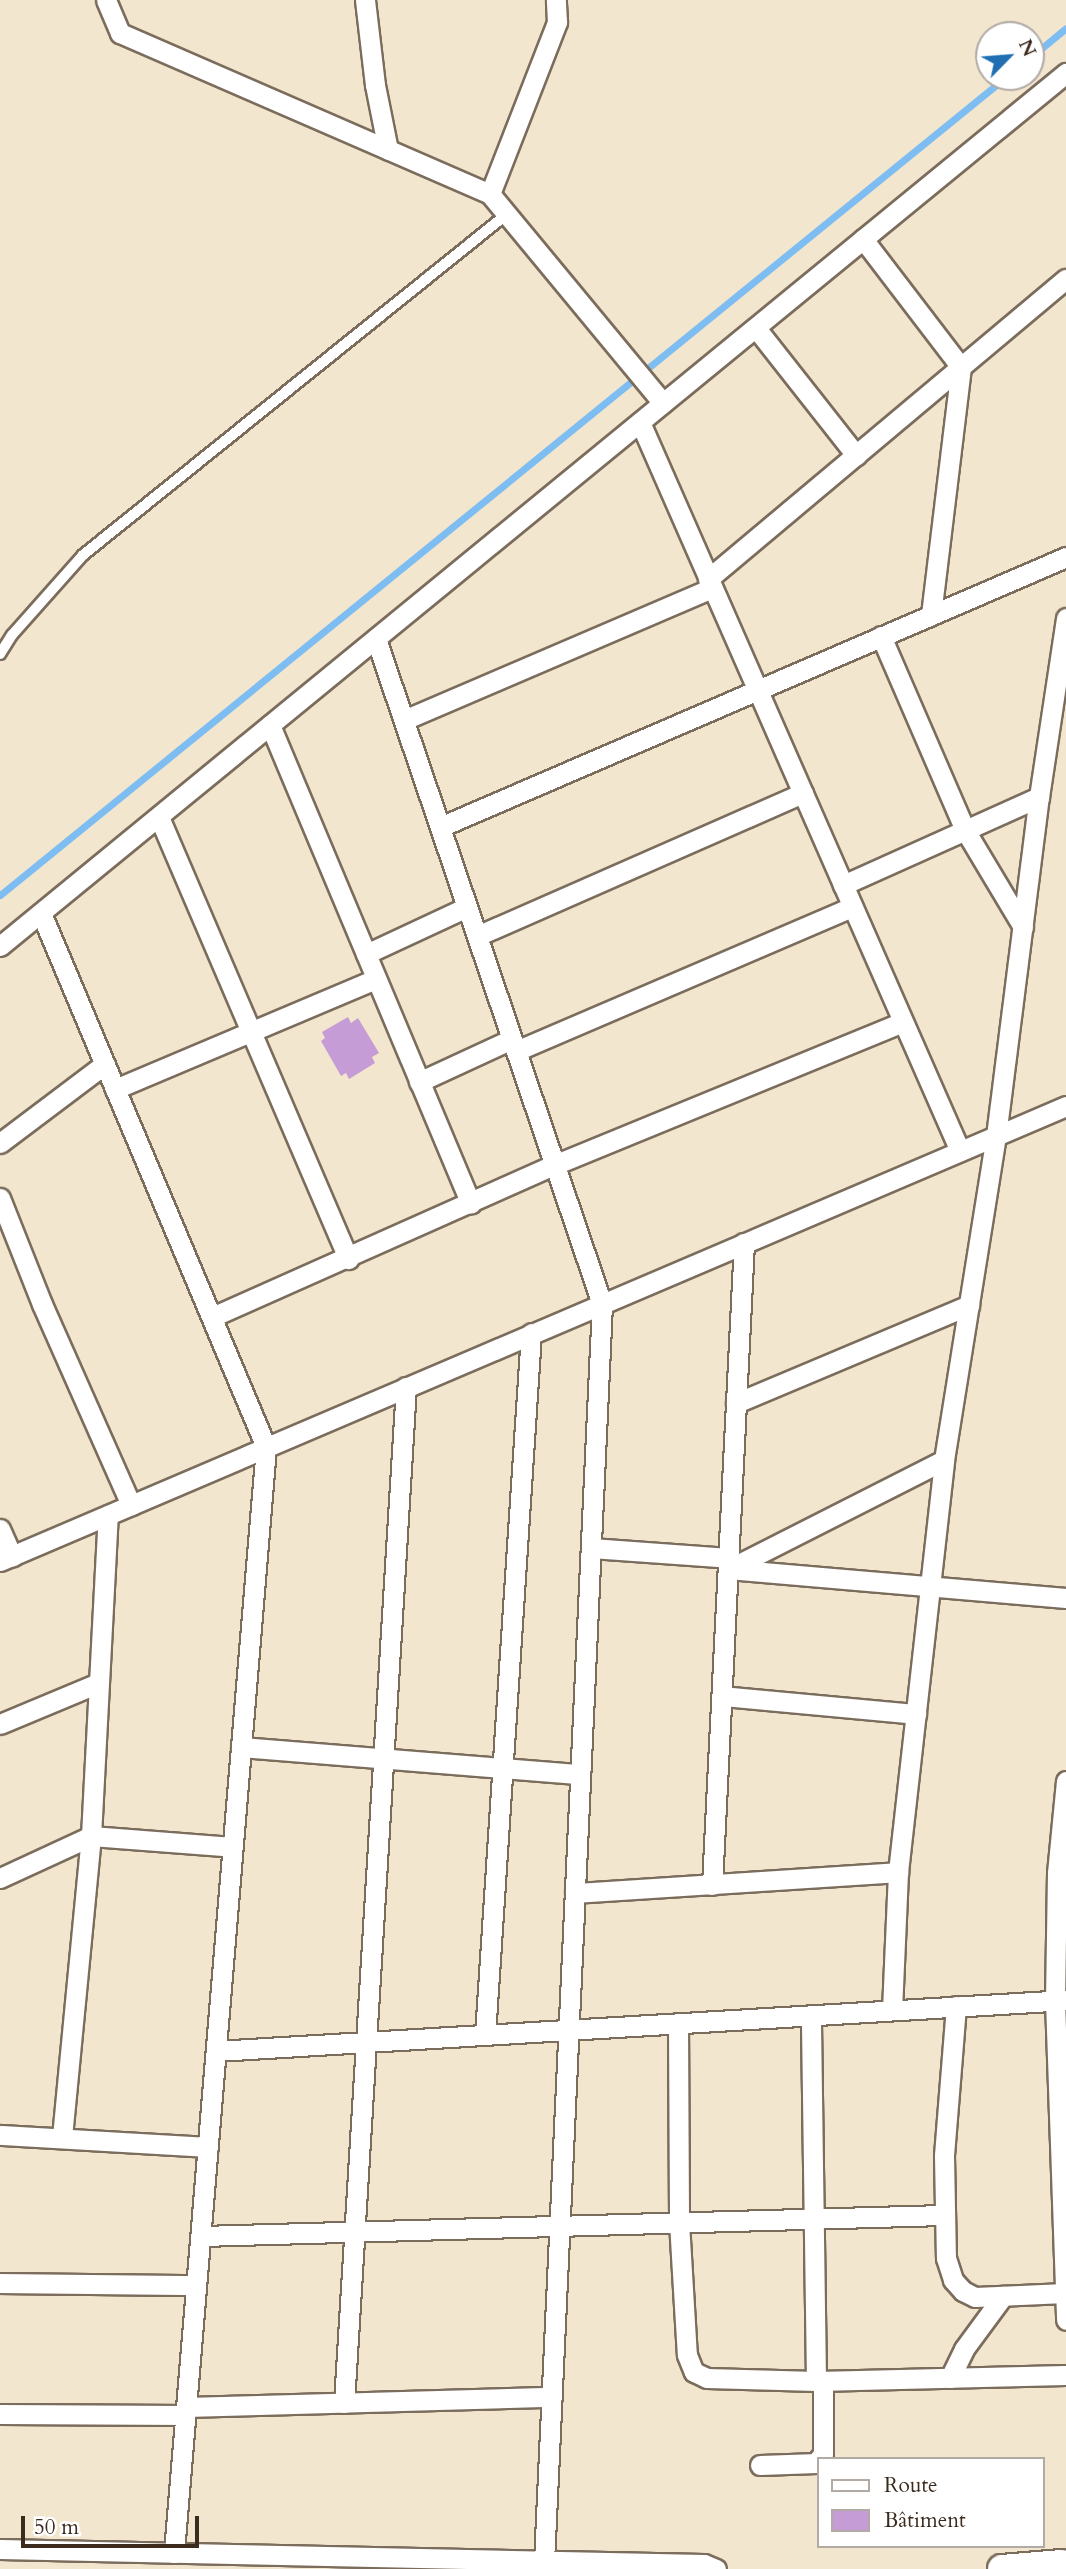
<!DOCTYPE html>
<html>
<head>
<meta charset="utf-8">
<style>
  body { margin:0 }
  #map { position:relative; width:1066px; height:2569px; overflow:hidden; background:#f2e6ce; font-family:Cardo,serif }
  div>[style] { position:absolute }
  .stream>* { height:7px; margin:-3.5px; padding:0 3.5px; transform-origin:3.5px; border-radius:3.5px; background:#7ebdf2 }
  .building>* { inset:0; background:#c59cd5 }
  .roads { filter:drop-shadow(2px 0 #7b6c5c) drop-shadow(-2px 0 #7b6c5c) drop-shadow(0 2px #7b6c5c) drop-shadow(0 -2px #7b6c5c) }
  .lane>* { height:10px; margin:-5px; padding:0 5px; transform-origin:5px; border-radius:5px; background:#fff }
  .street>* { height:19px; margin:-9.5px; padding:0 9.5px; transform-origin:9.5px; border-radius:9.5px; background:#fff }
  .secondary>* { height:28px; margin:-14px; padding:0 14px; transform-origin:14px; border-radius:14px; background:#fff }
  span { translate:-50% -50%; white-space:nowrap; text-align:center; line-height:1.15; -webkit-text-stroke:5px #fff; paint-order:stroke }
  .legend { position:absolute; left:817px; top:2457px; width:228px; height:91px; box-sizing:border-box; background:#fff; border:2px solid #b1aaa5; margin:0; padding:9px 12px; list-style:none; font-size:21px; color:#3b2a1e }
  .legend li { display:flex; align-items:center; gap:14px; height:35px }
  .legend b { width:35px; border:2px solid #b1aaa5 }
  .north { position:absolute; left:975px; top:21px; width:70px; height:70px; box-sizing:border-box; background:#fff; border:2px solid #b1aaa5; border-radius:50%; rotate:65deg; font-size:19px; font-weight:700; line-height:28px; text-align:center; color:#3b2a1e }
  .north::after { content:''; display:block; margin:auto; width:24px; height:32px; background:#1f6fb2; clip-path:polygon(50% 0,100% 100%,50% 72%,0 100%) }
  .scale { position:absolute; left:21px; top:2516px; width:178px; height:32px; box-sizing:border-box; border:4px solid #3b2a1e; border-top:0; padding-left:9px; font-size:21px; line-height:24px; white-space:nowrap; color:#3b2a1e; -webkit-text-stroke:5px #fff; paint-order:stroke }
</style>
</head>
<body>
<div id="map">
  <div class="stream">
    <i style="left:1031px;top:57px;width:45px;rotate:-39.6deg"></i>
    <i style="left:0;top:895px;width:1297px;rotate:-39.12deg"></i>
  </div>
  <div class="building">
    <i style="clip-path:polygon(348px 1017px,351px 1023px,358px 1018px,379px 1053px,372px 1057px,375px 1063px,349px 1079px,346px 1073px,341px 1076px,321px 1041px,325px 1038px,322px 1032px)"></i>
  </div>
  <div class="roads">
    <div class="lane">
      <i style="left:0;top:654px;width:22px;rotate:-58deg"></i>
      <i style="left:12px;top:635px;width:107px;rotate:-48.4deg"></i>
      <i style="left:83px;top:555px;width:544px;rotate:-38.81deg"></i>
    </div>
    <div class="street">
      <i style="left:106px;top:0;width:36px;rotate:67deg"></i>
      <i style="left:120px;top:33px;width:404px;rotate:23.5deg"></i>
      <i style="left:490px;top:194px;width:271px;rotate:50.4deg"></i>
      <i style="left:365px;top:0;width:86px;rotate:83.3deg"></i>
      <i style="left:375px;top:85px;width:66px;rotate:78.7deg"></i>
      <i style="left:490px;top:194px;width:185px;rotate:-68.7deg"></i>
      <i style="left:557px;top:22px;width:22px;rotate:-93deg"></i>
      <i style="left:863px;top:239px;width:161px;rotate:52.6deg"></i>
      <i style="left:961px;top:367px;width:250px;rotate:96.9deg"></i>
      <i style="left:756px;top:328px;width:162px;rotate:51.8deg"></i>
      <i style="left:640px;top:422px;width:796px;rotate:66.3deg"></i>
      <i style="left:708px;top:579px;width:467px;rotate:-40deg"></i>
      <i style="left:881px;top:636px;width:211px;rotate:66.6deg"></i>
      <i style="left:965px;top:830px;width:113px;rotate:59.1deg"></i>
      <i style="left:376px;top:639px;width:702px;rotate:71.23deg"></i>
      <i style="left:602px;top:1304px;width:1257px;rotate:92.64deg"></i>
      <i style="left:404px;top:720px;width:335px;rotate:-23.2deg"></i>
      <i style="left:270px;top:725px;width:519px;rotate:67.24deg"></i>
      <i style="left:159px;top:817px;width:481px;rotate:66.8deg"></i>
      <i style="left:440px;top:827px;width:682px;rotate:-23.33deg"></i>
      <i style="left:843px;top:885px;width:215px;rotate:-24.2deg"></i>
      <i style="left:41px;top:913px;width:579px;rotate:67.15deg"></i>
      <i style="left:266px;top:1447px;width:1110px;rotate:94.76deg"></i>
      <i style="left:477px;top:936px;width:356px;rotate:-23.7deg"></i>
      <i style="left:0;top:946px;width:1378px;rotate:-39.32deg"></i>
      <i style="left:366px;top:954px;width:111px;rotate:-25deg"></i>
      <i style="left:516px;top:1051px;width:366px;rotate:-23.2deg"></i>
      <i style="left:419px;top:1082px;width:102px;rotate:-24.8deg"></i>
      <i style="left:115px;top:1089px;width:283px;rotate:-22.9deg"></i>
      <i style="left:0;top:1143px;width:131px;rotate:-37deg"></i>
      <i style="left:0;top:1198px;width:114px;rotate:68.4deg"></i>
      <i style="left:42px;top:1304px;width:220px;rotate:66.1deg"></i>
      <i style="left:212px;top:1317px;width:374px;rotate:-24deg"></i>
      <i style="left:554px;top:1165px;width:377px;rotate:-22.3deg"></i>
      <i style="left:736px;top:1403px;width:253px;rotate:-22.8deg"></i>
      <i style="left:0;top:1529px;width:30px;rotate:66deg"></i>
      <i style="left:591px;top:1548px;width:138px;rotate:4.1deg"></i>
      <i style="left:0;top:1561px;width:1159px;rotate:-23.11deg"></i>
      <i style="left:728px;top:1569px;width:339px;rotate:4.9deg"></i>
      <i style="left:729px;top:1569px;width:241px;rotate:-26.9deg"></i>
      <i style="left:722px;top:1696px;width:195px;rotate:5.3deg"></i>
      <i style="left:0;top:1724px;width:106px;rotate:-22.7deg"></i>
      <i style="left:241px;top:1747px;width:340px;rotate:4.6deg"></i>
      <i style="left:1066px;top:1781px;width:92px;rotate:95.6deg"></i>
      <i style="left:1057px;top:1873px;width:128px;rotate:90.9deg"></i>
      <i style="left:1055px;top:2001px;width:319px;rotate:88deg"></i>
      <i style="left:0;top:1878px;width:100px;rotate:-24.8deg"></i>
      <i style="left:91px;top:1836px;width:142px;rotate:4.4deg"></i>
      <i style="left:712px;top:1885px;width:643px;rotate:-87.15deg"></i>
      <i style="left:575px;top:1893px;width:324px;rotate:-3.7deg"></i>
      <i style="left:956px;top:2006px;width:150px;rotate:94.6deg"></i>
      <i style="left:944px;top:2156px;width:102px;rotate:88.9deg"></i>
      <i style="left:946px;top:2258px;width:23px;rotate:72deg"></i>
      <i style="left:953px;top:2280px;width:15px;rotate:48deg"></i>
      <i style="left:963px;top:2291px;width:13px;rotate:27deg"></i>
      <i style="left:975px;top:2297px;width:90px;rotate:-2.5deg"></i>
      <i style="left:892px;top:2010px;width:138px;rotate:-87.5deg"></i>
      <i style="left:898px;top:1872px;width:415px;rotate:-83.6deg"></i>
      <i style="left:944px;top:1460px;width:328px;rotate:-80.9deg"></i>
      <i style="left:996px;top:1136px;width:342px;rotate:-82.8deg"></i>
      <i style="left:1039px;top:797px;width:181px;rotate:-81.4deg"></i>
      <i style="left:678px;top:2023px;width:199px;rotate:89.7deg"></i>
      <i style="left:679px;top:2222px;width:133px;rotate:86.6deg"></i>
      <i style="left:687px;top:2355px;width:18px;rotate:68deg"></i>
      <i style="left:694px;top:2372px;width:14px;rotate:25deg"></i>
      <i style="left:707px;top:2378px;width:109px;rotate:1.6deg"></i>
      <i style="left:816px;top:2381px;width:366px;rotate:-90.8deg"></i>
      <i style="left:485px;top:2035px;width:703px;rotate:-86.25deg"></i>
      <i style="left:216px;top:2051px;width:852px;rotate:-3.43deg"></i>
      <i style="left:0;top:2135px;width:208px;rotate:3.3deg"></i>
      <i style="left:62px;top:2137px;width:302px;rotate:-84.5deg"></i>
      <i style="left:91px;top:1836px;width:321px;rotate:-87deg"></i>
      <i style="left:201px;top:2236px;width:744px;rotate:-1.62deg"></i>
      <i style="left:0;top:2283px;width:196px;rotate:0.6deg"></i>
      <i style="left:950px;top:2378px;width:32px;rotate:-64deg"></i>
      <i style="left:964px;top:2349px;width:66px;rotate:-53.7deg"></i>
      <i style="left:816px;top:2381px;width:250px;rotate:-1.4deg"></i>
      <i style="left:344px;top:2403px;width:1018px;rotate:-86.51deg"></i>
      <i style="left:186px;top:2407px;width:366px;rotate:-1.6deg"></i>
      <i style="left:0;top:2414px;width:185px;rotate:0.3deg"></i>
      <i style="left:819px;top:2459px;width:6px;rotate:-51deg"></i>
      <i style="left:823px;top:2454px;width:73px;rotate:-90deg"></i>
      <i style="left:760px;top:2465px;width:57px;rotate:-2deg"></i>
      <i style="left:817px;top:2463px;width:4px;rotate:-63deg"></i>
      <i style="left:0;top:2549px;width:704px;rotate:1.22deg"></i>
      <i style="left:704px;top:2564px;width:13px;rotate:23deg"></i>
    </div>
    <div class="secondary">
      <i style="left:1002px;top:2569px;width:60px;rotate:-4.8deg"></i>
    </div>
  </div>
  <ul class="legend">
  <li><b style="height:9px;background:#fff"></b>Route</li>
  <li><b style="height:19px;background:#c59cd5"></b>Bâtiment</li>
  </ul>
  <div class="north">N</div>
  <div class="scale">50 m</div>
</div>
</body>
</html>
